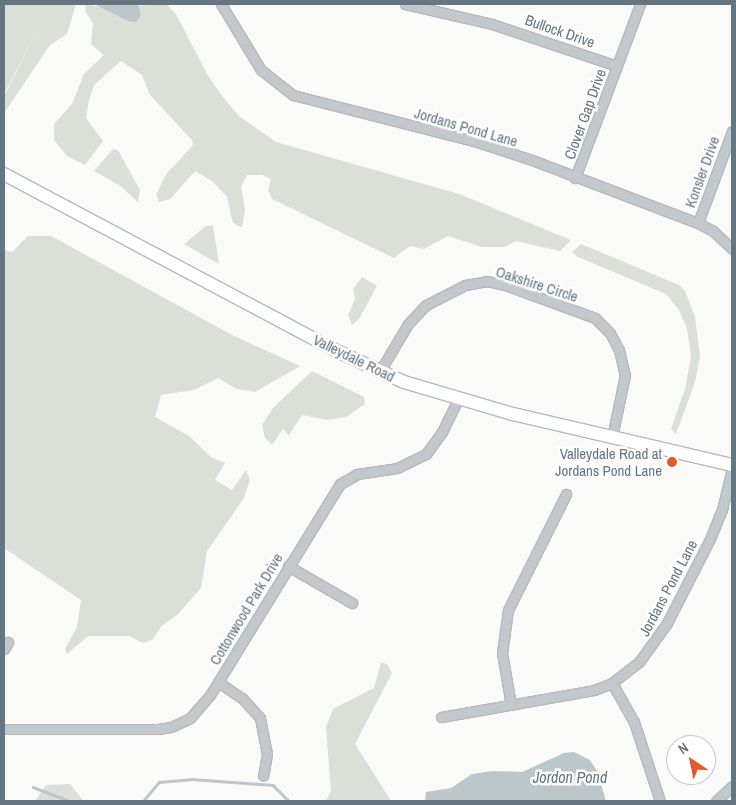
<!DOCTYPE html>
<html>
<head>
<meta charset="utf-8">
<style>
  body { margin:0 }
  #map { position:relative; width:736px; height:805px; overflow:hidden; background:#fafaf8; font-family:"Archivo Narrow",sans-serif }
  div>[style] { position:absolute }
  .green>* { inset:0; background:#dadfd7 }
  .water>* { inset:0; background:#bbc7cb }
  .stream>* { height:2.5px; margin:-1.25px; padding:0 1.25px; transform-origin:1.25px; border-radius:1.25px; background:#bbc7cb }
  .roads { filter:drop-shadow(1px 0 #b3babf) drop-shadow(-1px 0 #b3babf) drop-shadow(0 1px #b3babf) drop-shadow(0 -1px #b3babf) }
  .street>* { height:9px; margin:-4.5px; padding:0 4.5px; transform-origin:4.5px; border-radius:4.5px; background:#c3c8cc }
  .secondary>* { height:12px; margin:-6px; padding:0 6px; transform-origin:6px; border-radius:6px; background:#fff }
  .dots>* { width:14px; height:14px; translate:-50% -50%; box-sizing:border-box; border:2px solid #fff; border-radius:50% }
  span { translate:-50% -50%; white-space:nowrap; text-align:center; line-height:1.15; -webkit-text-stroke:5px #fff; paint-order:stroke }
  .street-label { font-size:15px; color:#657683 }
  .poi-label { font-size:15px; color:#657683 }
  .right { translate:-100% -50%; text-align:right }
  .water-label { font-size:16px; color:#60757c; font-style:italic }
  .frame { position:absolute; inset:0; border:5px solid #657683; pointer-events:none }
  .north { position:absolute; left:666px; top:735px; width:50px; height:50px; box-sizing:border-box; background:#fff; border:1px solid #c1c8cd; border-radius:50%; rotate:326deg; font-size:14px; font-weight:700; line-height:20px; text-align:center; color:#657683 }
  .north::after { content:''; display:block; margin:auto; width:18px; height:22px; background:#e4572e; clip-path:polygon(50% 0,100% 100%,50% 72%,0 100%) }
</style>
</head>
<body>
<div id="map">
  <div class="green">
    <i style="clip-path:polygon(4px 4px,76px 4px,67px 34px,50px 45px,4px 113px,4px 96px,39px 27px,4px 94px)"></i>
    <i style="clip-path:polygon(85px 4px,106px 8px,166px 4px,176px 14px,207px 74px,222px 96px,239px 116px,276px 142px,459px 194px,571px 240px,560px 251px,516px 241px,505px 247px,482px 247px,448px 236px,424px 249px,410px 246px,394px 258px,272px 199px,268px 190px,271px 179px,262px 175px,247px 175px,241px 187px,245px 210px,242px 228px,233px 223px,227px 197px,212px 181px,195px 171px,170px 199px,159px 202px,156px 194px,167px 173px,193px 145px,192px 140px,150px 95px,142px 75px,121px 61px,94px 85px,89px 100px,86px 118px,103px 141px,85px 165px,67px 156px,54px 140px,54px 124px,72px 104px,84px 74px,104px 55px,91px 44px,93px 23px,86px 13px)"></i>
    <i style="clip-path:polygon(113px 149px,118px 150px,140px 190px,138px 202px,119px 185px,94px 171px)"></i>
    <i style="clip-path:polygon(206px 226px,213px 226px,219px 264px,184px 244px)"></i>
    <i style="clip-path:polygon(28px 236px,51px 236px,232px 335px,300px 366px,255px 392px,237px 389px,218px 378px,194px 390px,161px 395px,155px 417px,189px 436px,211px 457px,225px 463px,215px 480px,232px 490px,246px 470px,250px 480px,244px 498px,207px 551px,201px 588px,178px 614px,162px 626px,152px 640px,143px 643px,129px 636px,88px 636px,67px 654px,65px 649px,77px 627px,81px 600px,4px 548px,4px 250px,12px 252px)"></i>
    <i style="clip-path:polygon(581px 244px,679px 285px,685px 291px,695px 317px,700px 356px,695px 382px,676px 434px,671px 429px,685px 389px,691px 356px,687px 329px,679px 310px,666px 294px,578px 257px,572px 252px)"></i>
    <i style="clip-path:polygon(362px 277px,377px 286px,359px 319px,352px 325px,348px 315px,355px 299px,353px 289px)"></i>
    <i style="clip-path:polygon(312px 371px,364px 397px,365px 404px,346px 417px,327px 420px,302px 415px,289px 435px,283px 429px,272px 445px,265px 438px,262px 425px,273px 408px)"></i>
    <i style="clip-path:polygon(381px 663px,387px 664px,392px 673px,355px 744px,391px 801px,326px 801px,331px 791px,326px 727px,333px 709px,374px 688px)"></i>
    <i style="clip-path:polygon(70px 784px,83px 801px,35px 801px,46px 785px)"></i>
  </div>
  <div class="water">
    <i style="clip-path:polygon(94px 4px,138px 4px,141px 15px,136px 22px,128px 21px)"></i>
    <i style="clip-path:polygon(574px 752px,590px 760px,597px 771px,606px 801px,425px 801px,426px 792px,451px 788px,472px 774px,492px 771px,522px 772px,564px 753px)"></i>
  </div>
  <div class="stream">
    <i style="left:33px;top:787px;width:39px;rotate:21deg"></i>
    <i style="left:143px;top:801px;width:25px;rotate:-50deg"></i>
    <i style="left:159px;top:782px;width:32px;rotate:-5deg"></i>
    <i style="left:191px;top:779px;width:82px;rotate:4.2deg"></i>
    <i style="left:273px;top:785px;width:23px;rotate:45deg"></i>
  </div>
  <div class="roads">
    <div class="street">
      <i style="left:221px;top:4px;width:77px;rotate:58.8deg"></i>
      <i style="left:261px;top:70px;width:41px;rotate:38deg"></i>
      <i style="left:293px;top:95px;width:190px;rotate:14.3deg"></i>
      <i style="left:477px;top:142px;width:58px;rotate:18.1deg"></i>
      <i style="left:532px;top:160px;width:178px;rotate:20.8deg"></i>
      <i style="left:698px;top:223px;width:17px;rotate:28deg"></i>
      <i style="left:713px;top:231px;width:26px;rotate:43deg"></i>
      <i style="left:405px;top:4px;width:89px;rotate:12.9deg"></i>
      <i style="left:492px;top:24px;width:132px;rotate:18.6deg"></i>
      <i style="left:575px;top:178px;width:186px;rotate:-69.5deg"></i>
      <i style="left:698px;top:223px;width:98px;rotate:-69.7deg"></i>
      <i style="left:380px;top:371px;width:55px;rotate:-59.2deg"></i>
      <i style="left:408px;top:324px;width:26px;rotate:-47deg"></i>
      <i style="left:426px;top:305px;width:44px;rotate:-27.1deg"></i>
      <i style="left:465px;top:285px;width:22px;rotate:-10deg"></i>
      <i style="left:487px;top:281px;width:18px;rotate:13deg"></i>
      <i style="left:505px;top:285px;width:96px;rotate:20.1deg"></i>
      <i style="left:595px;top:318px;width:21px;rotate:45deg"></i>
      <i style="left:610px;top:333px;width:19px;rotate:62deg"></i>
      <i style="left:619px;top:350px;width:26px;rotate:77deg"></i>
      <i style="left:625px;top:375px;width:63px;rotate:101.8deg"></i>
      <i style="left:288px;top:566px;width:74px;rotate:30deg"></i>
      <i style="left:4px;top:649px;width:8px;rotate:-60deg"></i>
      <i style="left:218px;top:682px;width:29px;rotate:34deg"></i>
      <i style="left:242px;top:698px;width:27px;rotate:48deg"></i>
      <i style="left:260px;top:718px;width:37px;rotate:79deg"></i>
      <i style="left:267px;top:754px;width:22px;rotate:100deg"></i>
      <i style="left:612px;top:683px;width:45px;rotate:60.6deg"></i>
      <i style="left:634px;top:722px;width:83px;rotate:71.8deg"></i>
      <i style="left:511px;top:705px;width:53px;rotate:-99.8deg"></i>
      <i style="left:502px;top:653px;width:43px;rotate:-82.1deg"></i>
      <i style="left:508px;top:610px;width:130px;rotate:-63.4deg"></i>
      <i style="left:441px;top:717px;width:155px;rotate:-10deg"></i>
      <i style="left:594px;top:690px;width:19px;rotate:-21deg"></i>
      <i style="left:612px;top:683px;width:34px;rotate:-38deg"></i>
      <i style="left:639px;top:662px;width:48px;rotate:-54.3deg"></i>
      <i style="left:667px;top:623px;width:94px;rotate:-62.9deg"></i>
      <i style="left:710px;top:539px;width:31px;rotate:-68deg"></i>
      <i style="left:722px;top:510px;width:43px;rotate:-76.6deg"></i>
      <i style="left:4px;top:729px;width:154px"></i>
      <i style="left:158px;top:729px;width:13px;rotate:-9deg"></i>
      <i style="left:171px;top:727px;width:21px;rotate:-25deg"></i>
      <i style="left:190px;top:718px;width:30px;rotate:-49deg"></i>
      <i style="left:210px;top:695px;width:248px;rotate:-58.4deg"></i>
      <i style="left:340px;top:484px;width:20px;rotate:-30deg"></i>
      <i style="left:357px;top:474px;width:40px;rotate:-8.5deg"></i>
      <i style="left:397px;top:468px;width:32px;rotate:-26deg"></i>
      <i style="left:426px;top:454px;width:27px;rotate:-54deg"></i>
      <i style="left:442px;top:432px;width:37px;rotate:-64deg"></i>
      <i style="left:716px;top:801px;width:22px;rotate:-43deg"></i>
    </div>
    <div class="secondary">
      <i style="left:4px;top:174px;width:379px;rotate:28deg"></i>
      <i style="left:339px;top:352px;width:72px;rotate:24.8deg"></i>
      <i style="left:404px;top:382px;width:114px;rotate:16.4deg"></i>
      <i style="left:513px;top:414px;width:225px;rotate:13.1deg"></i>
    </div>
  </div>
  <div class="dots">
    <i style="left:672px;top:462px;background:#e4572e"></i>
  </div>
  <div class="street-label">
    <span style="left:560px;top:31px;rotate:19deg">Bullock Drive</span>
    <span style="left:585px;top:114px;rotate:-70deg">Clover Gap Drive</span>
    <span style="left:466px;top:127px;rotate:16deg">Jordans Pond Lane</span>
    <span style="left:702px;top:172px;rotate:-70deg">Konsler Drive</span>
    <span style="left:537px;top:284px;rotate:18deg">Oakshire Circle</span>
    <span style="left:354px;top:358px;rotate:26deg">Valleydale Road</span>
    <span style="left:668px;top:588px;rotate:-62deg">Jordans Pond Lane</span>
    <span style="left:246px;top:609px;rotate:-59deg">Cottonwood Park Drive</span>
  </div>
  <div class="poi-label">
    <span class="right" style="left:662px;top:462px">Valleydale Road at<br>Jordans Pond Lane</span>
  </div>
  <div class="water-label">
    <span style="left:570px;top:777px">Jordon Pond</span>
  </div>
  <div class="frame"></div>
  <div class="north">N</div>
</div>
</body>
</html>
